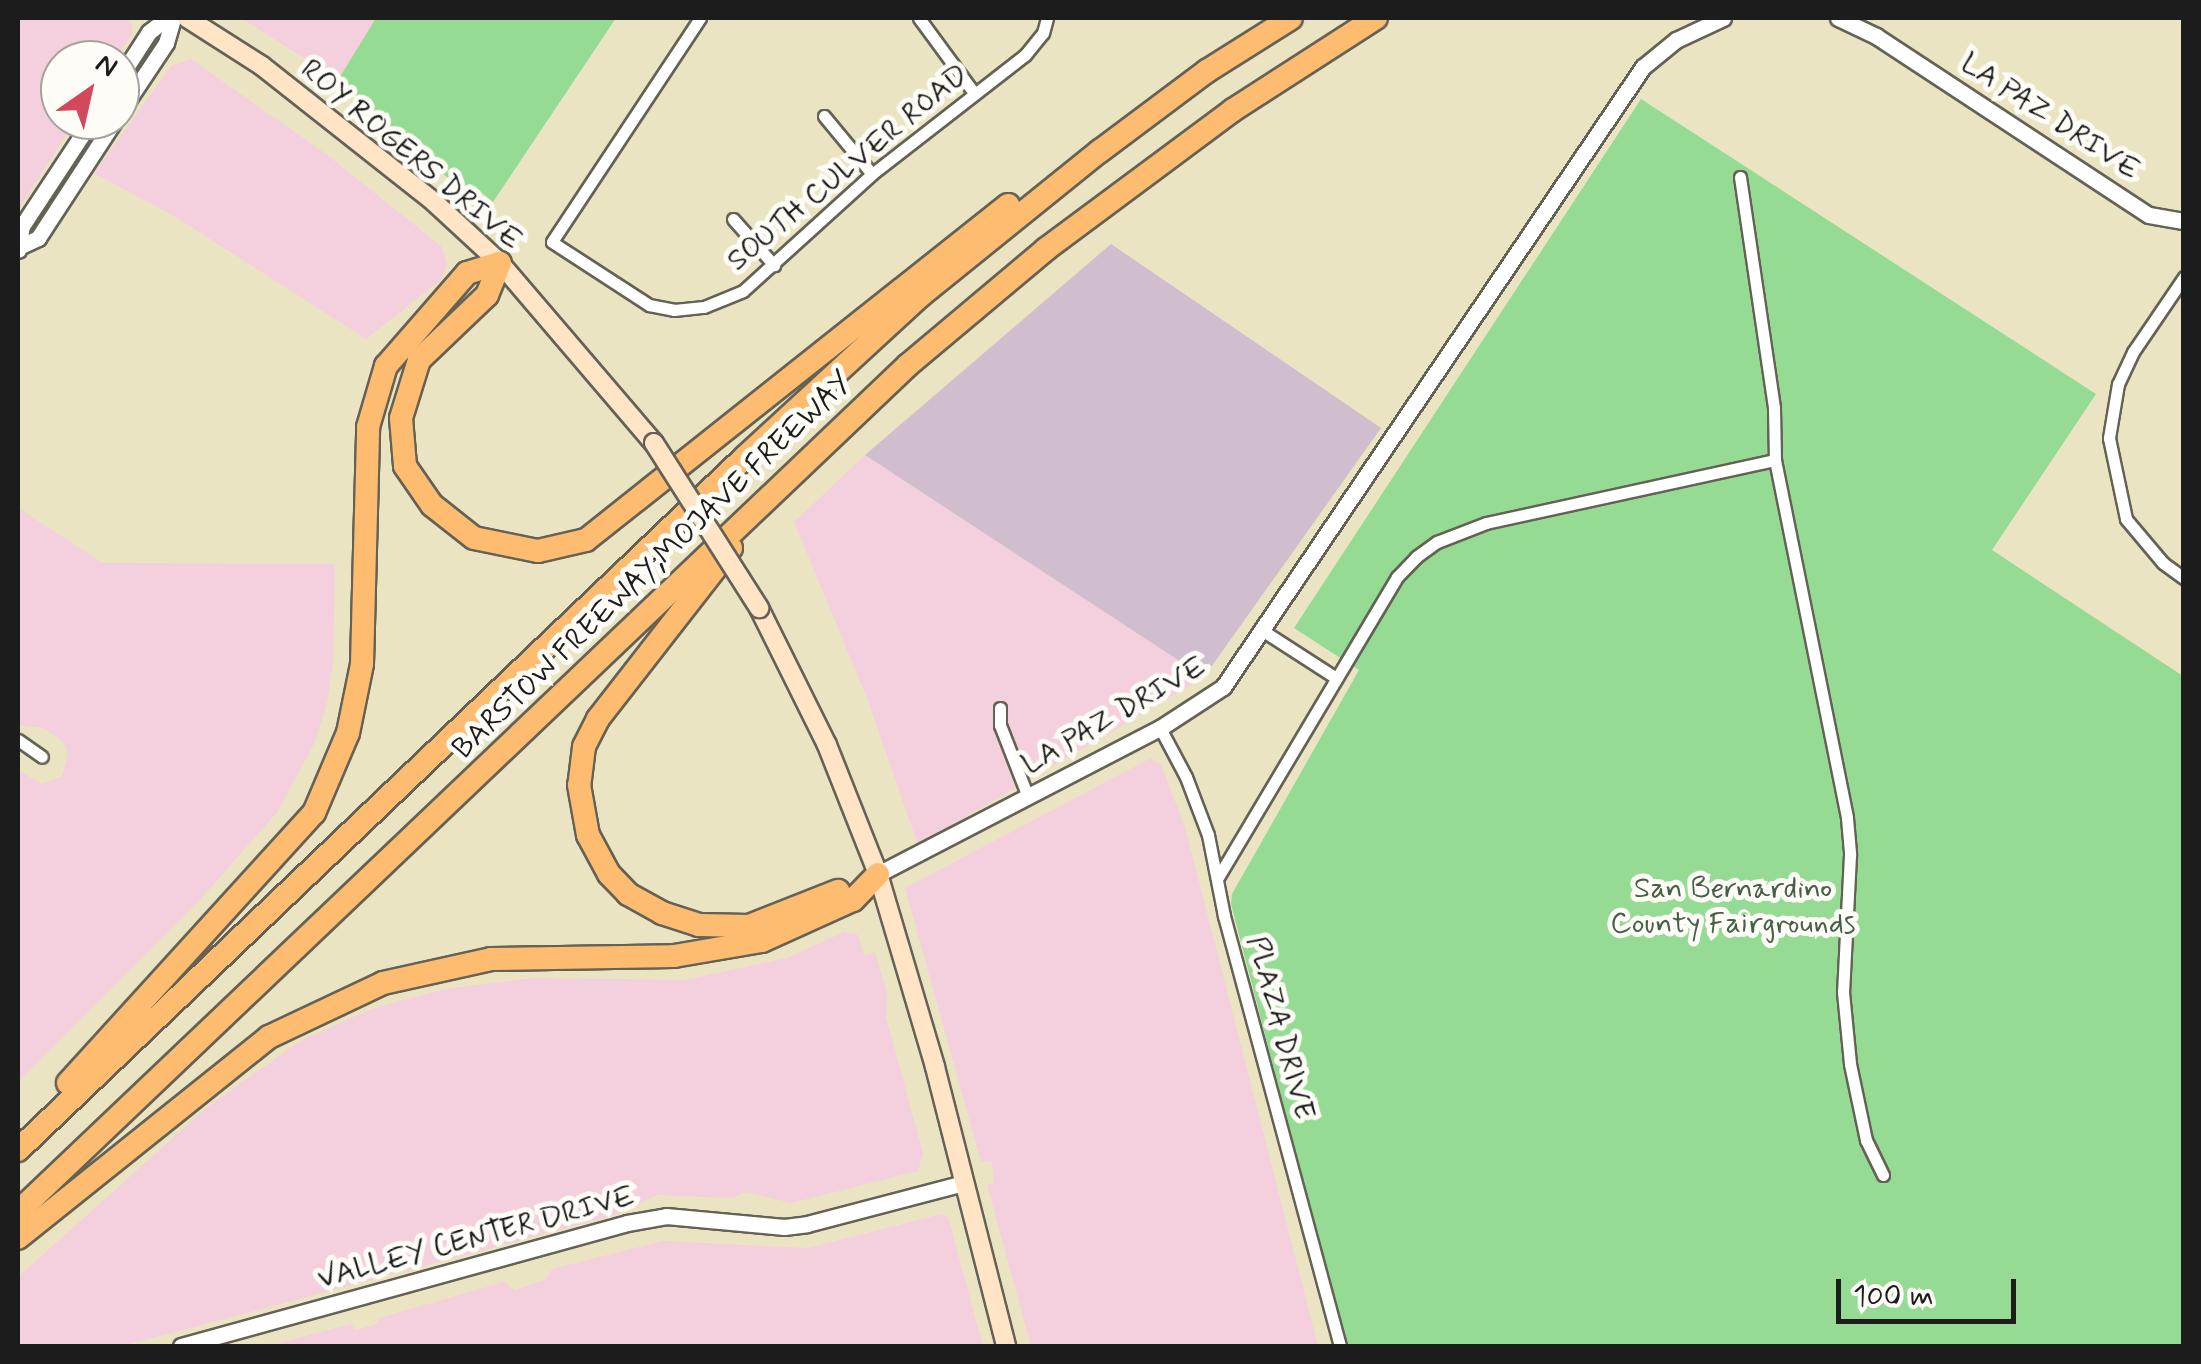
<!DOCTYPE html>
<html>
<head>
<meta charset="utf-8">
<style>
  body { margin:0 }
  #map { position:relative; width:2201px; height:1364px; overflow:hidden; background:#ebe4c3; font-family:Mynerve,sans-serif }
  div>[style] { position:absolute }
  .built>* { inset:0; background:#f4cfdd }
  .industrial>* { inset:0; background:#d0bdcd }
  .green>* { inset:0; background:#95db94 }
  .roads { filter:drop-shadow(2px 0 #646256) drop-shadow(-2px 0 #646256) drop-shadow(0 2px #646256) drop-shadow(0 -2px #646256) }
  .minor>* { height:11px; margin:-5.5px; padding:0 5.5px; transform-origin:5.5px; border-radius:5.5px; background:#fff }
  .tertiary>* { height:15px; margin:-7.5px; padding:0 7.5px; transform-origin:7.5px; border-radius:7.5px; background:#fff }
  .secondary>* { height:18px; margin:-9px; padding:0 9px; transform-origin:9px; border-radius:9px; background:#ffe4c6 }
  .motorway>* { height:22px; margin:-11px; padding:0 11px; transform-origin:11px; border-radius:11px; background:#febc71 }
  .bridges { filter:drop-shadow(2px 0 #646256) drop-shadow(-2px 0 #646256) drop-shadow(0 2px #646256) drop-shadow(0 -2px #646256) }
  .secondary-bridge>* { height:18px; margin:-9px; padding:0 9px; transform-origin:9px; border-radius:9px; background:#ffe4c6 }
  span { translate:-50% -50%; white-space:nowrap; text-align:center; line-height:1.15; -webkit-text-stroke:10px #fdfcf7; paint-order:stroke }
  .street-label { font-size:30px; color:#1c1c1c }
  .park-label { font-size:30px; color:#465f46 }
  .frame { position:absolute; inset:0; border:20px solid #1c1c1c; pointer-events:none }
  .north { position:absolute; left:40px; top:40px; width:100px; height:100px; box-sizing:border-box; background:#fdfcf7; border:2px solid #a3a29f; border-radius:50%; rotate:34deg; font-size:28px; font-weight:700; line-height:40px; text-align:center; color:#1c1c1c }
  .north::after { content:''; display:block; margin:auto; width:35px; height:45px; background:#d1495b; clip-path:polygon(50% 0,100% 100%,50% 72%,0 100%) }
  .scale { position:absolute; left:1836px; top:1279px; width:180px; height:45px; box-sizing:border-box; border:5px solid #1c1c1c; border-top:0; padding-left:12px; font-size:30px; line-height:35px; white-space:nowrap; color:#1c1c1c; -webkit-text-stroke:8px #fdfcf7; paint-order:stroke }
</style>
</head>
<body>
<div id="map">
  <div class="built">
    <i style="clip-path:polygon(18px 18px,125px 18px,132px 25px,132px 34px,115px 60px,60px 60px,60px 120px,76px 120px,18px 210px)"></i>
    <i style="clip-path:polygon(241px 18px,376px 18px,338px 80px)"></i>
    <i style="clip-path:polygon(191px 59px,326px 154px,441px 246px,447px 264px,441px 280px,366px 339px,174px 216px,94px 173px,171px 66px)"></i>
    <i style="clip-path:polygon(865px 455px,1204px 677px,918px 845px,867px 698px,794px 522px)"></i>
    <i style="clip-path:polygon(18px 508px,103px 563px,335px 564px,333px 664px,327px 703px,315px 742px,278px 811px,200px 900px,18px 1082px,18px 770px,42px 784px,62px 776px,68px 754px,63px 741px,43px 728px,18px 725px)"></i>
    <i style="clip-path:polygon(1151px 758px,1161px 765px,1185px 827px,1318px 1346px,1031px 1346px,987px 1185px,994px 1183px,992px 1161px,981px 1162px,905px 888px)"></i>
    <i style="clip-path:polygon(844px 932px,858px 935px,865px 956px,875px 952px,887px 993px,886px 1017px,923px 1153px,918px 1171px,791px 1203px,746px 1192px,732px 1198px,657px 1195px,615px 1215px,122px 1346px,18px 1346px,18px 1277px,206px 1108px,300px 1041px,371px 1009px,445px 989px,533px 978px,684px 980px,787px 958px)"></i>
    <i style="clip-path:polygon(942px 1214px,948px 1217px,983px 1346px,268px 1346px,351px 1324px,356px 1330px,376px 1324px,379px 1318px,504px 1282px,515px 1290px,545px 1280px,552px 1269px,663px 1241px,808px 1248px)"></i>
  </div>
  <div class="industrial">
    <i style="clip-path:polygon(1111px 244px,1381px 428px,1204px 677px,865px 455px)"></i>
  </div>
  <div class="green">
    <i style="clip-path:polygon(376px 18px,616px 18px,493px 202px,474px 186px,467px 195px,338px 80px)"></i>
    <i style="clip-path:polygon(1641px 99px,2096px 394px,1992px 550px,2183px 676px,2183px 1346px,1346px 1346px,1231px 904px,1232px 894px,1359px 670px,1294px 628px)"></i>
  </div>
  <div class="roads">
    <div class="minor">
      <i style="left:700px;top:18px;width:268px;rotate:123.5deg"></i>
      <i style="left:552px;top:242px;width:116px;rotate:33deg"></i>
      <i style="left:649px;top:305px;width:25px;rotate:11deg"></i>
      <i style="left:674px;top:310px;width:30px;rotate:-6deg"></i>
      <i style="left:704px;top:307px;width:42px;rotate:-22.3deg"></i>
      <i style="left:743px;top:291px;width:174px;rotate:-42.2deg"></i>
      <i style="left:872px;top:174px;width:194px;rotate:-37.9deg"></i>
      <i style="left:1025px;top:55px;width:28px;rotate:-51deg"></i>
      <i style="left:1043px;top:33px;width:16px;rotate:-75deg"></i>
      <i style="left:919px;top:18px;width:93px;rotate:53.7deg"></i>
      <i style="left:824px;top:116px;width:75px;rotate:50.4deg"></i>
      <i style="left:1740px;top:177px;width:233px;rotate:81.6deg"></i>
      <i style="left:1774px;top:408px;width:52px;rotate:88.9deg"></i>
      <i style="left:1775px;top:460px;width:365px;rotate:78.6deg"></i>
      <i style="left:1847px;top:818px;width:37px;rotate:85deg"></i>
      <i style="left:1850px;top:855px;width:137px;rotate:92.9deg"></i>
      <i style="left:1843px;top:992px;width:72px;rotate:84.4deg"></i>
      <i style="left:1850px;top:1064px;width:78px;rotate:78.1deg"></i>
      <i style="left:1866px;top:1140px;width:39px;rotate:64deg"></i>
      <i style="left:733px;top:219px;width:62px;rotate:48.3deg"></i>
      <i style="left:2184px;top:277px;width:91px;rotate:124.2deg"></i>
      <i style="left:2133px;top:352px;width:35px;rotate:115deg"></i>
      <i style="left:2118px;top:384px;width:55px;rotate:99.5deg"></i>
      <i style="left:2109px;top:438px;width:83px;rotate:78.1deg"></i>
      <i style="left:2126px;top:519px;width:57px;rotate:49.9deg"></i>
      <i style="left:2163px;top:563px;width:26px;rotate:36deg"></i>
      <i style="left:1265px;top:632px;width:85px;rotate:32.9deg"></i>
      <i style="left:1000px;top:708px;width:17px;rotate:90deg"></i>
      <i style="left:1000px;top:725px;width:77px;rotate:68.7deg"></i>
      <i style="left:1160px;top:728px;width:55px;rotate:62deg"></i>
      <i style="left:1186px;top:777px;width:62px;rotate:69.2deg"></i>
      <i style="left:1208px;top:835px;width:83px;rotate:78.8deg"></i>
      <i style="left:1224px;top:916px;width:445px;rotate:74.9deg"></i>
      <i style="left:18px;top:740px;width:29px;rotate:35deg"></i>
      <i style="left:1217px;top:879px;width:352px;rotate:-59.2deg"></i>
      <i style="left:1397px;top:577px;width:28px;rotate:-46deg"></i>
      <i style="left:1416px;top:557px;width:26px;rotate:-36deg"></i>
      <i style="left:1437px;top:542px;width:53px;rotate:-21.2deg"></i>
      <i style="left:1486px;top:523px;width:296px;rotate:-12.3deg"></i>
    </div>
    <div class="tertiary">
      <i style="left:1838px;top:18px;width:42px;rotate:25.3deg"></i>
      <i style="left:1876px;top:36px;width:326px;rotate:33.3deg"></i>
      <i style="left:2149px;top:215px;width:36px;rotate:10deg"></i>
      <i style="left:120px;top:77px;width:54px;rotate:-57.2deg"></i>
      <i style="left:149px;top:32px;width:23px;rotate:-38deg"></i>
      <i style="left:120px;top:112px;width:83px;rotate:-56.3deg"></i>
      <i style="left:166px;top:43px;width:26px;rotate:-74deg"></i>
      <i style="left:21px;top:246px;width:19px;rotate:-25deg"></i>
      <i style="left:38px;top:238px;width:141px;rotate:-56.9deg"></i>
      <i style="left:18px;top:250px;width:24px;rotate:-81deg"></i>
      <i style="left:22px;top:226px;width:127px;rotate:-56.6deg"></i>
      <i style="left:878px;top:874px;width:318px;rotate:-27.4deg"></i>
      <i style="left:1160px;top:728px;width:75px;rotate:-33.1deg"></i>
      <i style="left:1223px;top:687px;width:749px;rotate:-55.89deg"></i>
      <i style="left:1643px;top:67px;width:43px;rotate:-39.3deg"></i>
      <i style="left:1676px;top:40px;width:52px;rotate:-25.1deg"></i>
      <i style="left:181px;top:1346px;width:463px;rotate:-15.4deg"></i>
      <i style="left:627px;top:1223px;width:40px;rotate:-10deg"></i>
      <i style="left:666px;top:1216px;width:119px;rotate:5.3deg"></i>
      <i style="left:784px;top:1227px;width:23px;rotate:-7deg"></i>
      <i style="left:807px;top:1224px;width:161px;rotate:-14.7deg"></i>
    </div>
    <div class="secondary">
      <i style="left:187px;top:18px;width:89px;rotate:32.6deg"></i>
      <i style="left:262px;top:66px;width:219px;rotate:38.3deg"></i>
      <i style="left:434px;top:202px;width:90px;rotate:42.7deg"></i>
      <i style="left:500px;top:263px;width:237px;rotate:49.5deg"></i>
      <i style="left:759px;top:608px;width:153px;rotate:63.6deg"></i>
      <i style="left:827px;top:745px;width:139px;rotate:68.4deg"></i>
      <i style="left:878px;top:874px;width:201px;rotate:73.5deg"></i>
      <i style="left:935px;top:1067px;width:288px;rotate:75.7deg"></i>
    </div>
    <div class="motorway">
      <i style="left:500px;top:263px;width:35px;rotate:112deg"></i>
      <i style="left:487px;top:295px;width:94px;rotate:136.3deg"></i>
      <i style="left:419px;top:360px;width:61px;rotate:107.2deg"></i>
      <i style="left:401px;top:418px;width:48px;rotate:85.2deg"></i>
      <i style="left:405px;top:466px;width:47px;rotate:55.3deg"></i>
      <i style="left:432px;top:505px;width:53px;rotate:38.2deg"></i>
      <i style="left:474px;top:538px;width:65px;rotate:11.5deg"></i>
      <i style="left:538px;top:551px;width:49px;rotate:-12.9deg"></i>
      <i style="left:586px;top:540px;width:539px;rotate:-38.44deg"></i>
      <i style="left:731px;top:548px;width:217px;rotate:127.9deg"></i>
      <i style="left:598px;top:719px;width:31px;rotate:117deg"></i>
      <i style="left:584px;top:747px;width:38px;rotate:97deg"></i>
      <i style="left:579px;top:785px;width:51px;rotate:79.8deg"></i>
      <i style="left:588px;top:835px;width:44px;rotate:61.7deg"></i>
      <i style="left:609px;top:874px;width:28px;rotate:46deg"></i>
      <i style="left:628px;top:894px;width:39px;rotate:29deg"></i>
      <i style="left:662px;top:913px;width:39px;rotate:18deg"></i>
      <i style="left:699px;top:925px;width:50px;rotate:1.1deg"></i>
      <i style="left:749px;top:926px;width:96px;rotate:-21.5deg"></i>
      <i style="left:68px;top:1083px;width:365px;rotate:-47.7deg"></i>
      <i style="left:314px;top:813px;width:87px;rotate:-67deg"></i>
      <i style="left:348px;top:733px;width:70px;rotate:-78.5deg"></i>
      <i style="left:362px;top:664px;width:237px;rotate:-88.5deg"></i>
      <i style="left:368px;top:427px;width:64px;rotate:-73.6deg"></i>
      <i style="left:386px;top:366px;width:123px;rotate:-48.9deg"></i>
      <i style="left:467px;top:273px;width:34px;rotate:-17deg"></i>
      <i style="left:18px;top:1150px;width:1004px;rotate:-43.63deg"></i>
      <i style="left:745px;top:457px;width:238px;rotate:-42.6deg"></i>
      <i style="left:920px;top:296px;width:231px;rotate:-38.9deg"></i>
      <i style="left:1100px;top:151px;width:134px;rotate:-36.8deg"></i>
      <i style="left:1207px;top:71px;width:99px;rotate:-32.2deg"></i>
      <i style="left:18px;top:1212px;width:1229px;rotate:-43.58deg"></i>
      <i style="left:908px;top:365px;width:180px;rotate:-40deg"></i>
      <i style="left:1046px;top:249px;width:233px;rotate:-36.6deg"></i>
      <i style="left:1233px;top:110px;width:170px;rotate:-32.8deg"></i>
      <i style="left:18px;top:1238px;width:322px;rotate:-38.7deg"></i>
      <i style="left:269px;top:1037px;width:126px;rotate:-25.3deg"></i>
      <i style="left:383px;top:983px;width:111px;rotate:-12.5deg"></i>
      <i style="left:491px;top:959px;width:183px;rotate:-0.9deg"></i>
      <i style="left:674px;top:956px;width:89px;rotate:-9.7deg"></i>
      <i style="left:762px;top:941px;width:100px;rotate:-24.3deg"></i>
      <i style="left:853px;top:900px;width:36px;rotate:-46deg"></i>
    </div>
  </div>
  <div class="bridges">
    <div class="secondary-bridge">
      <i style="left:654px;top:443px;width:196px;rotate:57.5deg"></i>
    </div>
  </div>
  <div class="street-label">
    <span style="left:2050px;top:117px;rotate:33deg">LA PAZ DRIVE</span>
    <span style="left:411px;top:155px;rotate:40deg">ROY ROGERS DRIVE</span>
    <span style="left:848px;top:168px;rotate:-40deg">SOUTH CULVER ROAD</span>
    <span style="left:653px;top:566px;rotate:-44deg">BARSTOW FREEWAY;MOJAVE FREEWAY</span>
    <span style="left:1114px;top:716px;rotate:-30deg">LA PAZ DRIVE</span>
    <span style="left:1280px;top:1028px;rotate:75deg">PLAZA DRIVE</span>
    <span style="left:476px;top:1238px;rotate:-15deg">VALLEY CENTER DRIVE</span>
  </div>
  <div class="park-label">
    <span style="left:1733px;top:906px">San Bernardino<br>County Fairgrounds</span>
  </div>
  <div class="frame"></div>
  <div class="north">N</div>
  <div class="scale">100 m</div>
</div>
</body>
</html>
